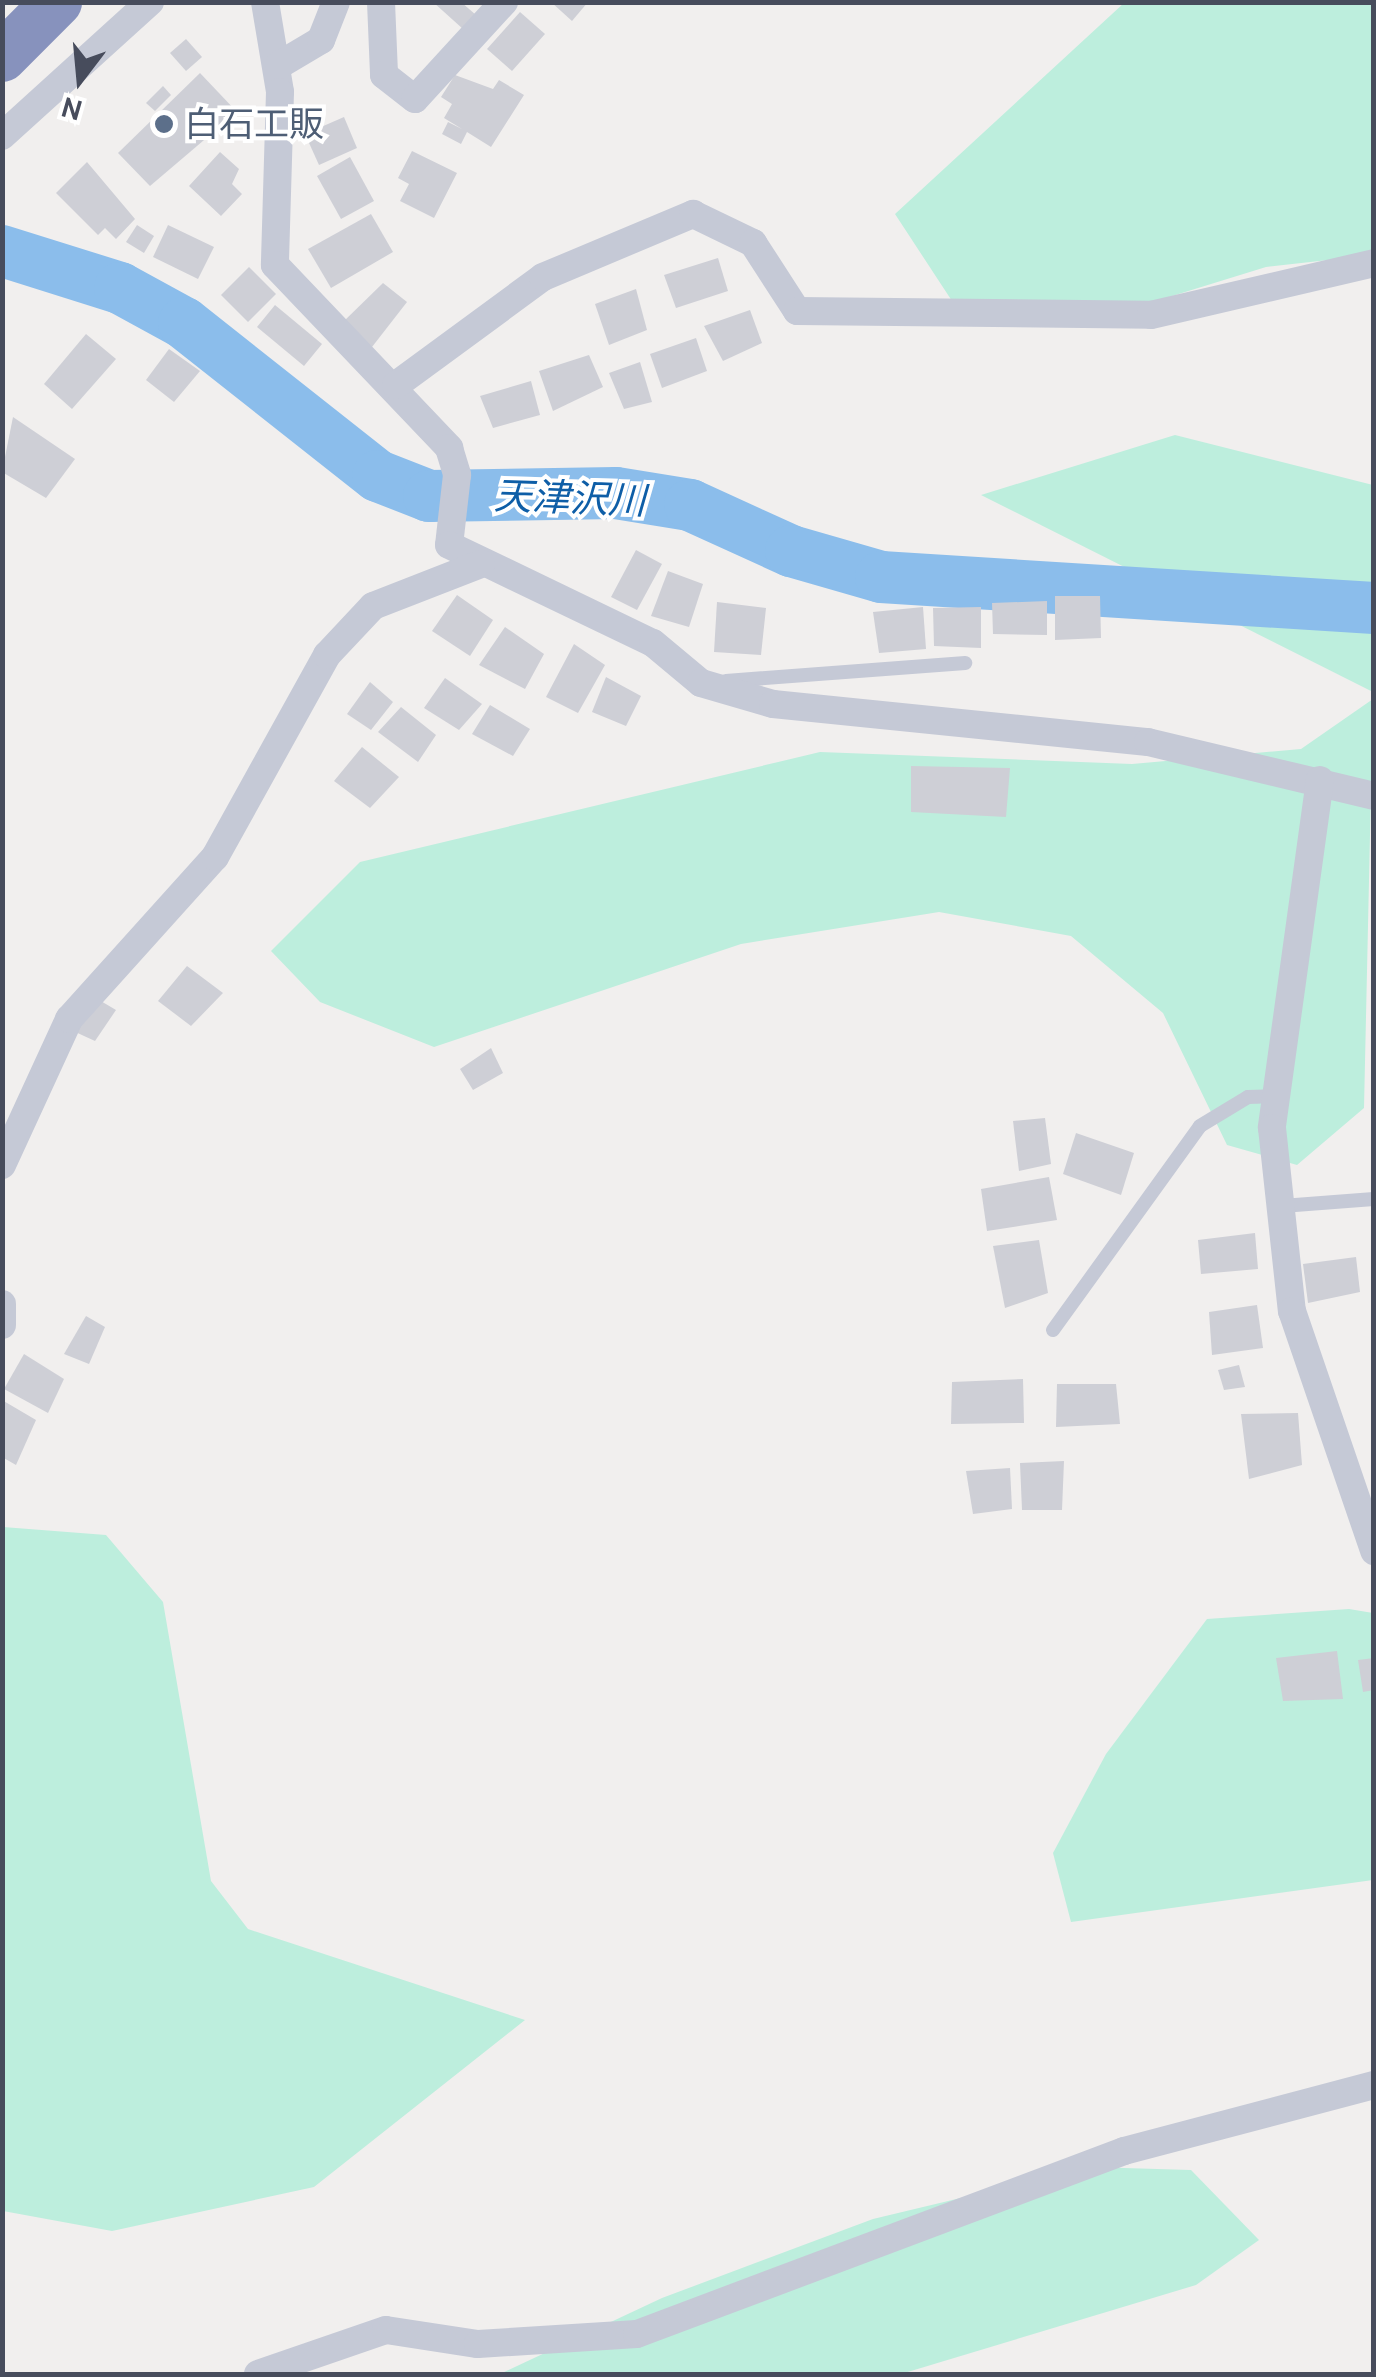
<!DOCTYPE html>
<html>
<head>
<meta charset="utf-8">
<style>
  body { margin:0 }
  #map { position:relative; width:1376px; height:2377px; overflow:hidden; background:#f1efee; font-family:Cabin,"Noto Sans JP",sans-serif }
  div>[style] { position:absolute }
  .green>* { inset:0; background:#bdeedd }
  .river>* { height:52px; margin:-26px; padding:0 26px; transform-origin:26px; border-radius:26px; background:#8bbdeb }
  .building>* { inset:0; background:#cecfd6 }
  .lane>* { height:14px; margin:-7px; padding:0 7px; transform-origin:7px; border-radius:7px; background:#c5c9d6 }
  .street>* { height:28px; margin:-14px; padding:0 14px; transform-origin:14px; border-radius:14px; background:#c5c9d6 }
  .highway>* { height:50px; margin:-25px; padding:0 25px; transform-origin:25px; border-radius:25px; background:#8792bd }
  .dots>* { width:28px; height:28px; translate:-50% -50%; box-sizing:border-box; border:5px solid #fff; border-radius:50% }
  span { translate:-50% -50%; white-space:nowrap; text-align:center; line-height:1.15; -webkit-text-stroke:8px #fff; paint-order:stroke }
  .service-label { font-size:35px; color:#4e5e75 }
  .left { translate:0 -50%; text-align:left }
  .water-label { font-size:38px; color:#0e5ea7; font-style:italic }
  .frame { position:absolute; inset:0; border:5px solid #474c5c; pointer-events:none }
  .north { position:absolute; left:30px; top:30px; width:100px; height:100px; -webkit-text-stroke:8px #fff; paint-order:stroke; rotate:196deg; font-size:28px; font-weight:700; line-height:40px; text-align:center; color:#474c5c }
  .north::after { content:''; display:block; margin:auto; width:35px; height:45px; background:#474c5c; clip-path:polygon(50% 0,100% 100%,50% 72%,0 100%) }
</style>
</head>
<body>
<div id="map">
  <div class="green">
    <i style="clip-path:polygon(1124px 3px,1373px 3px,1373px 255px,1266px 267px,1156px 301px,952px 301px,895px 214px)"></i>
    <i style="clip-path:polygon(1175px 435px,1373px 485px,1373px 692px,981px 495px)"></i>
    <i style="clip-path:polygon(1373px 699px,1364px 1108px,1297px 1165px,1227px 1145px,1163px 1013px,1071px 936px,939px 912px,741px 944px,434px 1047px,320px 1002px,271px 951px,360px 862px,820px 752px,1132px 764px,1301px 749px)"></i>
    <i style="clip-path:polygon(3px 1527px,106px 1535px,163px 1602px,211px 1881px,248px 1929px,525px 2020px,314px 2187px,112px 2231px,3px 2211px)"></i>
    <i style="clip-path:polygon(1349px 1609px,1373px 1613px,1373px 1880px,1071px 1922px,1053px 1853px,1106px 1754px,1207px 1619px)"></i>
    <i style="clip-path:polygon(1090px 2167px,1191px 2170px,1259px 2240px,1196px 2285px,901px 2374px,500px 2374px,662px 2298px,873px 2219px)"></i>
  </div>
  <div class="river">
    <i style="left:2px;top:251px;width:124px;rotate:17.4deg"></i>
    <i style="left:120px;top:288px;width:73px;rotate:28.7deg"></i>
    <i style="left:184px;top:323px;width:247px;rotate:38.3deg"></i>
    <i style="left:378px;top:476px;width:55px;rotate:21.4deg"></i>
    <i style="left:429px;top:496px;width:187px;rotate:-0.9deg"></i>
    <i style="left:616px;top:493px;width:75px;rotate:9.2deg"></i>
    <i style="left:690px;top:505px;width:111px;rotate:24.5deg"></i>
    <i style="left:791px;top:551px;width:94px;rotate:16.1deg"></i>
    <i style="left:881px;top:577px;width:494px;rotate:3.6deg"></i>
  </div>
  <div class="building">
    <i style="clip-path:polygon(433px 2px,461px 2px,476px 15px,463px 29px)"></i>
    <i style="clip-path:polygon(551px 2px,588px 2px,572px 21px)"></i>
    <i style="clip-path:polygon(520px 12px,545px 34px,512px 71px,487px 49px)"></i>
    <i style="clip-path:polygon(186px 39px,202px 57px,186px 71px,170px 53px)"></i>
    <i style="clip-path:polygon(200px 73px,237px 112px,150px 186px,118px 153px)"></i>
    <i style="clip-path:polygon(455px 75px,493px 89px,499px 80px,524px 95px,491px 147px,467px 132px,461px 144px,442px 134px,448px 122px,462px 129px,444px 118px,452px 104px,441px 97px)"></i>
    <i style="clip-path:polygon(163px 86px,171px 95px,155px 111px,146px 103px)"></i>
    <i style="clip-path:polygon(344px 117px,357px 148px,319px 165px,305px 134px)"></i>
    <i style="clip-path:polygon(412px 151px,457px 173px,434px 218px,400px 201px,409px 184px,398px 178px)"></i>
    <i style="clip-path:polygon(220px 152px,239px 169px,232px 184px,242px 194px,221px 216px,189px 186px)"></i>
    <i style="clip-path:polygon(350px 157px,374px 201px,341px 219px,317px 176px)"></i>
    <i style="clip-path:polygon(87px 162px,135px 219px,116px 239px,105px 228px,98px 235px,56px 193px)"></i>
    <i style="clip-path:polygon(371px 214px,393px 252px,331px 288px,308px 249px)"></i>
    <i style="clip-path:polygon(137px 225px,154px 236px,144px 253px,126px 242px)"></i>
    <i style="clip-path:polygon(168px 225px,214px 247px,198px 279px,153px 257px)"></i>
    <i style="clip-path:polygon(718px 258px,728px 291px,676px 308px,664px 275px)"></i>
    <i style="clip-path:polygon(249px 267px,276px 294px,248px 322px,221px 295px)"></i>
    <i style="clip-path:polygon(383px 283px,407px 302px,372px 347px,342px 323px)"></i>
    <i style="clip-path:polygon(636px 289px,647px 330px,609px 345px,595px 304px)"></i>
    <i style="clip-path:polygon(275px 305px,322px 344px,304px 366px,257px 327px)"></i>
    <i style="clip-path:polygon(750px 310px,762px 343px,723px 361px,704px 326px)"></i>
    <i style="clip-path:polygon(86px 334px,116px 359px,72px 409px,44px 384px)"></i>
    <i style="clip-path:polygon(696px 338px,707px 371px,662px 388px,650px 354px)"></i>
    <i style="clip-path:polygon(169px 349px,200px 371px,174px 402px,146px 380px)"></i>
    <i style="clip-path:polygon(589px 355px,603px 387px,553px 411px,539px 371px)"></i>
    <i style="clip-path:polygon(640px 362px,652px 402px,624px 409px,609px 373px)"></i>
    <i style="clip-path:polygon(531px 381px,540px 415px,493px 428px,480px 396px)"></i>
    <i style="clip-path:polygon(13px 417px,75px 459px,46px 498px,2px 472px)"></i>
    <i style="clip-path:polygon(636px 550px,662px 564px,637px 610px,611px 597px)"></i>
    <i style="clip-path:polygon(668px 571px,703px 584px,689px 627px,651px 616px)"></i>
    <i style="clip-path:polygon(457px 595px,493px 620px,470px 656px,432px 631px)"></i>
    <i style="clip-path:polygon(1055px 596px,1100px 596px,1101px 638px,1055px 640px)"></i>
    <i style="clip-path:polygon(1047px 601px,1047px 635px,993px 634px,992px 603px)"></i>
    <i style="clip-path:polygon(717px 602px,766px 608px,761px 655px,714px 652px)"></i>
    <i style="clip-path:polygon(923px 607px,926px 649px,879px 653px,873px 612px)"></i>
    <i style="clip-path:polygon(981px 607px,981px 648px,934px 646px,933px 608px)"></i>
    <i style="clip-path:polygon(505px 627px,544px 654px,525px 689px,479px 665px)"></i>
    <i style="clip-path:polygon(574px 644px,605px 665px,578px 713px,546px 697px)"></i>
    <i style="clip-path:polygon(606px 677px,641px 696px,626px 726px,592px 712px)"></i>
    <i style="clip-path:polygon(445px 678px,482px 704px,459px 730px,424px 708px)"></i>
    <i style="clip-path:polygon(370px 682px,393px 702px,371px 730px,347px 714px)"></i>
    <i style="clip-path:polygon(490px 705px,530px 729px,513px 756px,472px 734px)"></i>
    <i style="clip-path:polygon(401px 707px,436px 735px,418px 762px,378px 732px)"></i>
    <i style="clip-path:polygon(362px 747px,399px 777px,370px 808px,334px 781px)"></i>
    <i style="clip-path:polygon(911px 766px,1010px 768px,1006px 817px,911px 812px)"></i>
    <i style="clip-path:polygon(187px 966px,223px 993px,191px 1026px,158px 1001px)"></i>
    <i style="clip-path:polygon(94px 997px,116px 1010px,95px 1041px,71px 1030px)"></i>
    <i style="clip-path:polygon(491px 1048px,503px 1073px,473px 1090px,460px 1069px)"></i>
    <i style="clip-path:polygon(1045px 1118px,1051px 1164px,1019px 1171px,1013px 1121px)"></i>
    <i style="clip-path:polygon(1076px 1133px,1134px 1153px,1121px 1195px,1063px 1174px)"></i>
    <i style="clip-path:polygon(1049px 1177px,1057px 1220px,987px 1231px,981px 1189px)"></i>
    <i style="clip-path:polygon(1255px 1233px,1258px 1269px,1201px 1274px,1198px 1240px)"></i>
    <i style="clip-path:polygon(1039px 1240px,1048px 1293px,1005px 1308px,993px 1246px)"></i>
    <i style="clip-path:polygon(1356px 1257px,1360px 1292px,1308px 1303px,1303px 1264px)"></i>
    <i style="clip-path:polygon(1257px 1305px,1263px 1348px,1212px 1355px,1209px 1312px)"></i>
    <i style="clip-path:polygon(86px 1316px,105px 1327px,89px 1364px,64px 1354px)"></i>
    <i style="clip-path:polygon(24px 1354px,64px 1379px,48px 1413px,4px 1389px)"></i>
    <i style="clip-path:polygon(1239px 1365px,1245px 1387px,1224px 1390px,1218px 1370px)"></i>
    <i style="clip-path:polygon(1023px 1379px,1024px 1423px,951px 1424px,952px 1382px)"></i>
    <i style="clip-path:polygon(1057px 1384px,1116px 1384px,1120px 1424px,1056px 1427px)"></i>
    <i style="clip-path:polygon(2px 1400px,36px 1420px,16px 1465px,2px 1457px)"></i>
    <i style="clip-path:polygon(1298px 1413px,1302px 1465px,1249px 1479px,1241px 1414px)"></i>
    <i style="clip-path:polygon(1064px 1461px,1062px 1510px,1022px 1510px,1020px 1463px)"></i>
    <i style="clip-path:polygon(1010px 1468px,1012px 1509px,973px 1514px,966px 1471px)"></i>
    <i style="clip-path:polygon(1337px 1651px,1343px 1699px,1283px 1701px,1276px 1658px)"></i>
    <i style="clip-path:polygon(1374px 1658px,1374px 1690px,1363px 1692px,1358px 1660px)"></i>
  </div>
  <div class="lane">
    <i style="left:726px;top:681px;width:240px;rotate:-4.3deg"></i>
    <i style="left:1282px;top:1206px;width:92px;rotate:-4.4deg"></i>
    <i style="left:1053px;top:1330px;width:251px;rotate:-54.2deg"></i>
    <i style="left:1200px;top:1126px;width:56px;rotate:-31.1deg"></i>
    <i style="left:1248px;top:1097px;width:29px;rotate:-2deg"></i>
  </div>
  <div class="street">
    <i style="left:265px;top:2px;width:91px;rotate:80.5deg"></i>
    <i style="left:280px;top:92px;width:173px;rotate:91.7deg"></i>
    <i style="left:275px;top:265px;width:253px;rotate:46.4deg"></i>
    <i style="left:449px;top:448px;width:28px;rotate:73deg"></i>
    <i style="left:457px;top:475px;width:70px;rotate:96.5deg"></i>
    <i style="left:449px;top:545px;width:226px;rotate:25.7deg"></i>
    <i style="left:653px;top:643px;width:62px;rotate:39.8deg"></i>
    <i style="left:701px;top:683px;width:75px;rotate:16.3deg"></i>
    <i style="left:773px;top:704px;width:377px;rotate:5.8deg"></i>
    <i style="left:1148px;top:742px;width:232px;rotate:13.4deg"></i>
    <i style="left:381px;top:2px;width:73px;rotate:87.6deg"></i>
    <i style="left:384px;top:75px;width:39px;rotate:38deg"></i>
    <i style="left:415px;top:99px;width:132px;rotate:-47.5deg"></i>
    <i style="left:279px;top:65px;width:49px;rotate:-30.8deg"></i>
    <i style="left:321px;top:40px;width:41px;rotate:-68.5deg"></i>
    <i style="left:2px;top:136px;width:200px;rotate:-42.2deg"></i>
    <i style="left:396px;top:385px;width:182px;rotate:-36.3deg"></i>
    <i style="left:543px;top:277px;width:163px;rotate:-22.8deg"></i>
    <i style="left:693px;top:214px;width:67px;rotate:25.8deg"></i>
    <i style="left:753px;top:243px;width:81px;rotate:57.1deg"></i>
    <i style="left:797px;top:311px;width:354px;rotate:0.6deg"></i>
    <i style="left:1151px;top:315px;width:229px;rotate:-13.1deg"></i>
    <i style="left:1320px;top:780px;width:351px;rotate:97.9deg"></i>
    <i style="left:1272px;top:1128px;width:184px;rotate:83.8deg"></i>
    <i style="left:1292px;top:1311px;width:254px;rotate:71.1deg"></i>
    <i style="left:2px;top:1165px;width:161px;rotate:-65.3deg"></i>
    <i style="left:69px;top:1019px;width:218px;rotate:-48deg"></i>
    <i style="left:215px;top:857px;width:231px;rotate:-61deg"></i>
    <i style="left:327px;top:655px;width:67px;rotate:-46.8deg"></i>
    <i style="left:373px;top:606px;width:116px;rotate:-21.3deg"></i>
    <i style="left:2px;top:1304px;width:21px;rotate:90deg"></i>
    <i style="left:258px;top:2374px;width:135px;rotate:-19deg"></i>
    <i style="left:386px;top:2330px;width:93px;rotate:8.7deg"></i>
    <i style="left:478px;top:2344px;width:159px;rotate:-3.6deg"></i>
    <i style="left:637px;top:2334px;width:520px;rotate:-20.59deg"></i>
    <i style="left:1124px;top:2151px;width:259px;rotate:-14.8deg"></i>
  </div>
  <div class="highway">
    <i style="left:2px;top:57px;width:78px;rotate:-45deg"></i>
  </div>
  <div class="dots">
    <i style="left:164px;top:124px;background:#5c6f8a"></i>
  </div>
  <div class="service-label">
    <span class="left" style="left:184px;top:124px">白石工販</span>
  </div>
  <div class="water-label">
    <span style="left:570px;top:498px;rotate:2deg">天津沢川</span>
  </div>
  <div class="frame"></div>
  <div class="north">N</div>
</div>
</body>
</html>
